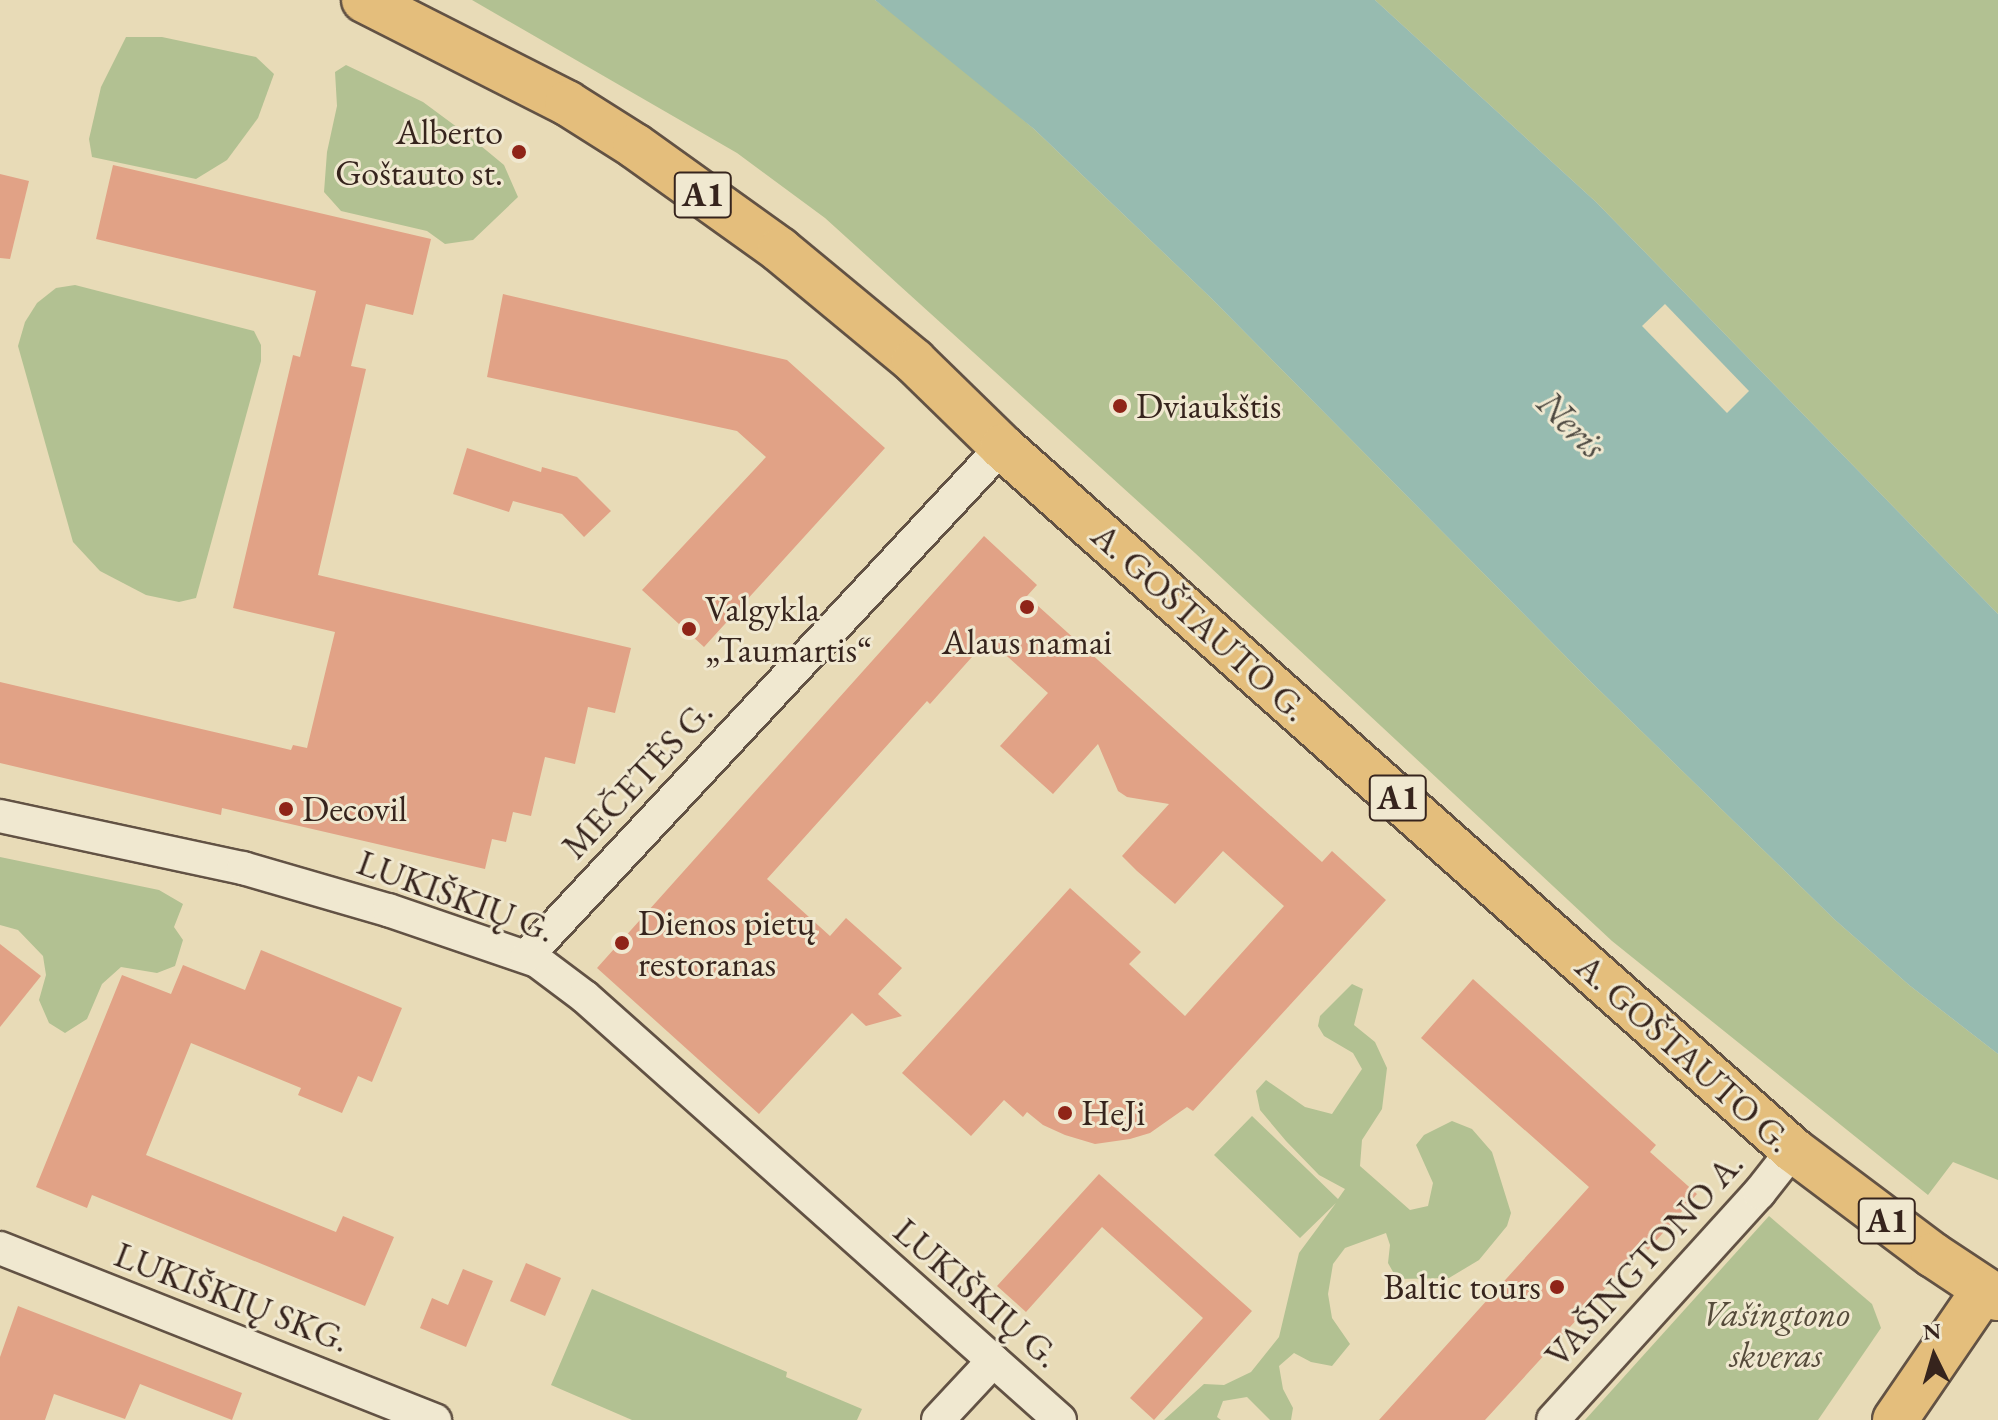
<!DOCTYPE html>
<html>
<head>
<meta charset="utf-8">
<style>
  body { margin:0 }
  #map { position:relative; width:1998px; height:1420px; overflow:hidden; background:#e8dbb7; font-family:"EB Garamond",serif }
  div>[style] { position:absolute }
  .green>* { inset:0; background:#b2c192 }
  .water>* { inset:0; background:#97bbb0 }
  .pier>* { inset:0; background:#e8dbb7 }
  .building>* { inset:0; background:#e1a286 }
  .roads { filter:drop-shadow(2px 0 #625244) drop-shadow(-2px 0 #625244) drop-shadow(0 2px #625244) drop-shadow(0 -2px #625244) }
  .minor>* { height:32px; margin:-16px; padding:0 16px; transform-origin:16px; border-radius:16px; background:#f0e8d0 }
  .primary>* { height:44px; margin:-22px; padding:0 22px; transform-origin:22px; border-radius:22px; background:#e4be7c }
  .dots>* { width:22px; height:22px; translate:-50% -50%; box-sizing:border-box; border:4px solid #f0e8d0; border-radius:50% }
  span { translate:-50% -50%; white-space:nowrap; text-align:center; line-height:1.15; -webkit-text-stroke:6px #f0e8d0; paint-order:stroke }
  .shield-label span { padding:2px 6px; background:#f0e8d0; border:2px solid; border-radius:6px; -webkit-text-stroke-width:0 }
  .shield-label { font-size:34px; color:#36241d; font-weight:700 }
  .poi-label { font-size:36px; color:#36241d }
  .right { translate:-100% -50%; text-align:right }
  .left { translate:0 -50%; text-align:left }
  .street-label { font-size:36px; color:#36241d }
  .park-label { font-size:36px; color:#554b3a; font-style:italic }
  .water-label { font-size:38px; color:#4e4a42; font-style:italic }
  .north { position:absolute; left:1894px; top:1316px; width:80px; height:80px; -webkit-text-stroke:6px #f0e8d0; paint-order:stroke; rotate:355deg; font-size:22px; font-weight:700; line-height:32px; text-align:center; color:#36241d }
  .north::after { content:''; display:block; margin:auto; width:28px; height:36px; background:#36241d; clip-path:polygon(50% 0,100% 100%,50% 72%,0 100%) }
</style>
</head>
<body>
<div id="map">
  <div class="green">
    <i style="clip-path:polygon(472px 0,875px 0,946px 54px,1034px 129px,1211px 298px,1588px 679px,1834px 919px,1909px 985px,1998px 1054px,1998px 1180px,1953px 1162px,1928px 1195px,1612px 941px,1195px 553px,825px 218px,737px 153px)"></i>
    <i style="clip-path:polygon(1375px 0,1998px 0,1998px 614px,1596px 202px)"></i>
    <i style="clip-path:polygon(126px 37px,162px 37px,256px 57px,274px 74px,258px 118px,227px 160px,196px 179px,92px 157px,89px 139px,101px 87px)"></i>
    <i style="clip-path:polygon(346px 65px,423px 102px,469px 136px,504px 165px,518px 197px,473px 240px,445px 244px,427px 231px,341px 211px,324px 192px,327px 152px,337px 106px,335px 72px)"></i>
    <i style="clip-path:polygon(75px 285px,254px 331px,261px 345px,261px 361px,196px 598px,179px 602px,146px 595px,100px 571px,73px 542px,18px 346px,25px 322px,37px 303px,56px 288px)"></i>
    <i style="clip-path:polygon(0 857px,159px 890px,183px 904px,174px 927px,183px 940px,175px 966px,157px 973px,121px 967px,102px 984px,87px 1019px,65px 1033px,49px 1023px,39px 1000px,46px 975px,43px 956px,18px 930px,0 925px)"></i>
    <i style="clip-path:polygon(1352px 984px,1363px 989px,1354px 1025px,1375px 1042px,1387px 1068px,1382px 1109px,1362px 1140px,1360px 1166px,1410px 1210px,1428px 1206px,1433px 1183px,1416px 1145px,1424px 1135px,1452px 1121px,1472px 1129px,1492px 1152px,1511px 1213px,1507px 1226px,1479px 1260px,1449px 1278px,1397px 1279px,1388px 1263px,1390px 1245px,1386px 1233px,1345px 1248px,1333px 1264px,1328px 1294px,1332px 1318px,1350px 1344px,1332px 1366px,1311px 1362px,1294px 1353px,1279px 1366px,1283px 1389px,1293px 1408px,1291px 1420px,1270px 1420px,1247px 1397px,1223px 1401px,1217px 1417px,1221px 1420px,1164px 1420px,1204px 1384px,1224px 1385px,1251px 1372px,1279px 1337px,1299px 1253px,1336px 1203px,1300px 1238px,1214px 1155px,1252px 1116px,1338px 1199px,1345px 1189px,1319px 1175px,1286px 1141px,1260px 1110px,1256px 1091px,1266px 1080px,1305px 1107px,1332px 1114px,1362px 1069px,1353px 1053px,1324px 1036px,1318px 1026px,1320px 1016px)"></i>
    <i style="clip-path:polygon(1769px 1216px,1872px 1304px,1881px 1328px,1818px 1420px,1585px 1420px)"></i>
    <i style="clip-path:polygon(592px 1289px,787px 1372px,786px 1377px,862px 1409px,857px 1420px,632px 1420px,551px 1385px)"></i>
  </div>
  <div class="water">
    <i style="clip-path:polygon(875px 0,1375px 0,1596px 202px,1998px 614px,1998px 1054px,1909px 985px,1834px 919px,1588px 679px,1211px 298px,1034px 129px)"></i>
  </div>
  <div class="pier">
    <i style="clip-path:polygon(1665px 304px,1749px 391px,1727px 413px,1642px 326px)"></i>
  </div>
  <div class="building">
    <i style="clip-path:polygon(113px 165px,431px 239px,413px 315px,366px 304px,351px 366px,366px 369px,318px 575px,631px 648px,615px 713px,588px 707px,575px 764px,545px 757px,531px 816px,513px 812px,506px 842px,492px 839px,485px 869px,222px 808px,221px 815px,0 763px,0 682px,291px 750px,293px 745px,307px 748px,335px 632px,233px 608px,293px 355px,300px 357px,316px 291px,96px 239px)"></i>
    <i style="clip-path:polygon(0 174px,29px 181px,10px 259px,0 258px)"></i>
    <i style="clip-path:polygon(503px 294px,787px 360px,885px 448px,704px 647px,642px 590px,766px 457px,737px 431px,487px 377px)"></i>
    <i style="clip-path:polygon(467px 448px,541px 472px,542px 467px,577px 477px,611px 511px,584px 537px,562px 514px,513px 501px,509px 512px,453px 494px)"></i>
    <i style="clip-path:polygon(984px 536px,1037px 585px,1027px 596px,1322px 862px,1332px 851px,1386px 900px,1193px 1111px,1187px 1107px,1150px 1133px,1130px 1139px,1095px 1144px,1065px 1135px,1043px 1125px,1027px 1112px,1023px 1117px,1004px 1100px,971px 1136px,902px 1073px,1070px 888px,1141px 952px,1129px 964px,1185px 1016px,1284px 906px,1223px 851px,1175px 904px,1137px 871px,1122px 856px,1169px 804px,1127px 797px,1118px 791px,1098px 744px,1053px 794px,1000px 746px,1048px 693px,988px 639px,930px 704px,927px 701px,767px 879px,830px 936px,846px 918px,902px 968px,878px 994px,902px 1016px,866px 1026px,852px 1013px,759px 1114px,597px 968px)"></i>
    <i style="clip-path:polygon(0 944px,41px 976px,0 1027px)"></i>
    <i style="clip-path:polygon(261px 950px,402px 1008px,372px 1082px,358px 1076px,342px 1113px,298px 1095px,301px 1088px,191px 1043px,146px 1155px,336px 1232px,343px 1216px,394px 1237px,365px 1306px,92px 1195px,87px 1208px,36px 1187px,122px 975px,171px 994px,183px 965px,245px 990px)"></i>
    <i style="clip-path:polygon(1473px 979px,1656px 1145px,1650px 1152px,1697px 1194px,1648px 1250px,1644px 1246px,1485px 1420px,1379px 1420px,1589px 1187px,1421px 1038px)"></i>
    <i style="clip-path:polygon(1099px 1174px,1252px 1311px,1154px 1420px,1130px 1398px,1203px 1318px,1102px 1227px,1026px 1312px,997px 1286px)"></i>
    <i style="clip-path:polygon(526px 1263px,561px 1278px,545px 1316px,510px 1301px)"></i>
    <i style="clip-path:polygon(463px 1269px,493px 1281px,466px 1347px,420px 1328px,432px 1298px,448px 1305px)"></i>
    <i style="clip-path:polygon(18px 1306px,242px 1393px,232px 1420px,140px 1384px,125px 1419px,54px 1394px,45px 1420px,0 1420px,0 1357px)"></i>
  </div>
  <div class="roads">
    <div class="minor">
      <i style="left:0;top:816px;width:249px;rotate:12.1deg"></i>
      <i style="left:243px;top:868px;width:151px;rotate:16.2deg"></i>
      <i style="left:388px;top:910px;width:157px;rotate:18.9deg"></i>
      <i style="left:537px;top:961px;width:60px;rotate:36.9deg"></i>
      <i style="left:585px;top:997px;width:636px;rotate:41.69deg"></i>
      <i style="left:527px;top:956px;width:696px;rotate:-46.98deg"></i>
      <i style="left:0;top:1248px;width:468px;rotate:21.6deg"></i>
      <i style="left:938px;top:1420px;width:81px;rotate:-47deg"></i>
      <i style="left:1553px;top:1420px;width:307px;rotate:-47.8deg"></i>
      <i style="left:1759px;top:1193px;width:55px;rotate:-51.7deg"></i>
    </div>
    <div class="primary">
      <i style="left:364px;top:0;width:228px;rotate:26.9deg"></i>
      <i style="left:567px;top:103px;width:80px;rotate:32.3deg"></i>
      <i style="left:635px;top:146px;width:178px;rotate:35.6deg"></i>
      <i style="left:780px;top:250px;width:174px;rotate:39.6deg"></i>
      <i style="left:914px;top:361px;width:123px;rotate:44.3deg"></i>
      <i style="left:1002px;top:447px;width:1058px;rotate:41.63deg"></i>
      <i style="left:1793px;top:1150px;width:175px;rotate:36.9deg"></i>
      <i style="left:1933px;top:1255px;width:78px;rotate:33.5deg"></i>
      <i style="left:1895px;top:1420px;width:158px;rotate:-55.6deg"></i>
    </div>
  </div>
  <div class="dots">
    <i style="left:519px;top:152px;background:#8f2418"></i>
    <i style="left:1120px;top:406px;background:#8f2418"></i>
    <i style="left:1027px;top:607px;background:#8f2418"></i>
    <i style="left:689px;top:629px;background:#8f2418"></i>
    <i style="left:286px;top:809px;background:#8f2418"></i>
    <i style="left:622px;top:943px;background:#8f2418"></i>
    <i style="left:1065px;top:1113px;background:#8f2418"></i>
    <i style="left:1557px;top:1287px;background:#8f2418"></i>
  </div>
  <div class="shield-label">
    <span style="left:703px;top:195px">A1</span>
    <span style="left:1398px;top:798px">A1</span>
    <span style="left:1887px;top:1221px">A1</span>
  </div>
  <div class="poi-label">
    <span class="right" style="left:503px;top:152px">Alberto<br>Goštauto st.</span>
    <span class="left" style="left:1136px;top:406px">Dviaukštis</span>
    <span class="left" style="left:705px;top:629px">Valgykla<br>„Taumartis“</span>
    <span style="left:1027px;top:642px">Alaus namai</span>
    <span class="left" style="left:302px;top:809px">Decovil</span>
    <span class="left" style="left:638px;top:943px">Dienos pietų<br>restoranas</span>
    <span class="left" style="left:1081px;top:1113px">HeJi</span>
    <span class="right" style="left:1541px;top:1287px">Baltic tours</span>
  </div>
  <div class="street-label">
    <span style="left:1200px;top:622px;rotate:42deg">A. GOŠTAUTO G.</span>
    <span style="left:637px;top:779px;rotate:-47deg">MEČETĖS G.</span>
    <span style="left:456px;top:896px;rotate:20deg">LUKIŠKIŲ G.</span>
    <span style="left:1684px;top:1053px;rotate:42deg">A. GOŠTAUTO G.</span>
    <span style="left:1644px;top:1259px;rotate:-48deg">VAŠINGTONO A.</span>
    <span style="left:977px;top:1293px;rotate:41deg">LUKIŠKIŲ G.</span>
    <span style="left:232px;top:1297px;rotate:21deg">LUKIŠKIŲ SKG.</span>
  </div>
  <div class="park-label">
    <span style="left:1776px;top:1334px">Vašingtono<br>skveras</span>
  </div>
  <div class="water-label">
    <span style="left:1572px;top:424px;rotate:45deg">Neris</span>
  </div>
  <div class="north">N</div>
</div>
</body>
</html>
